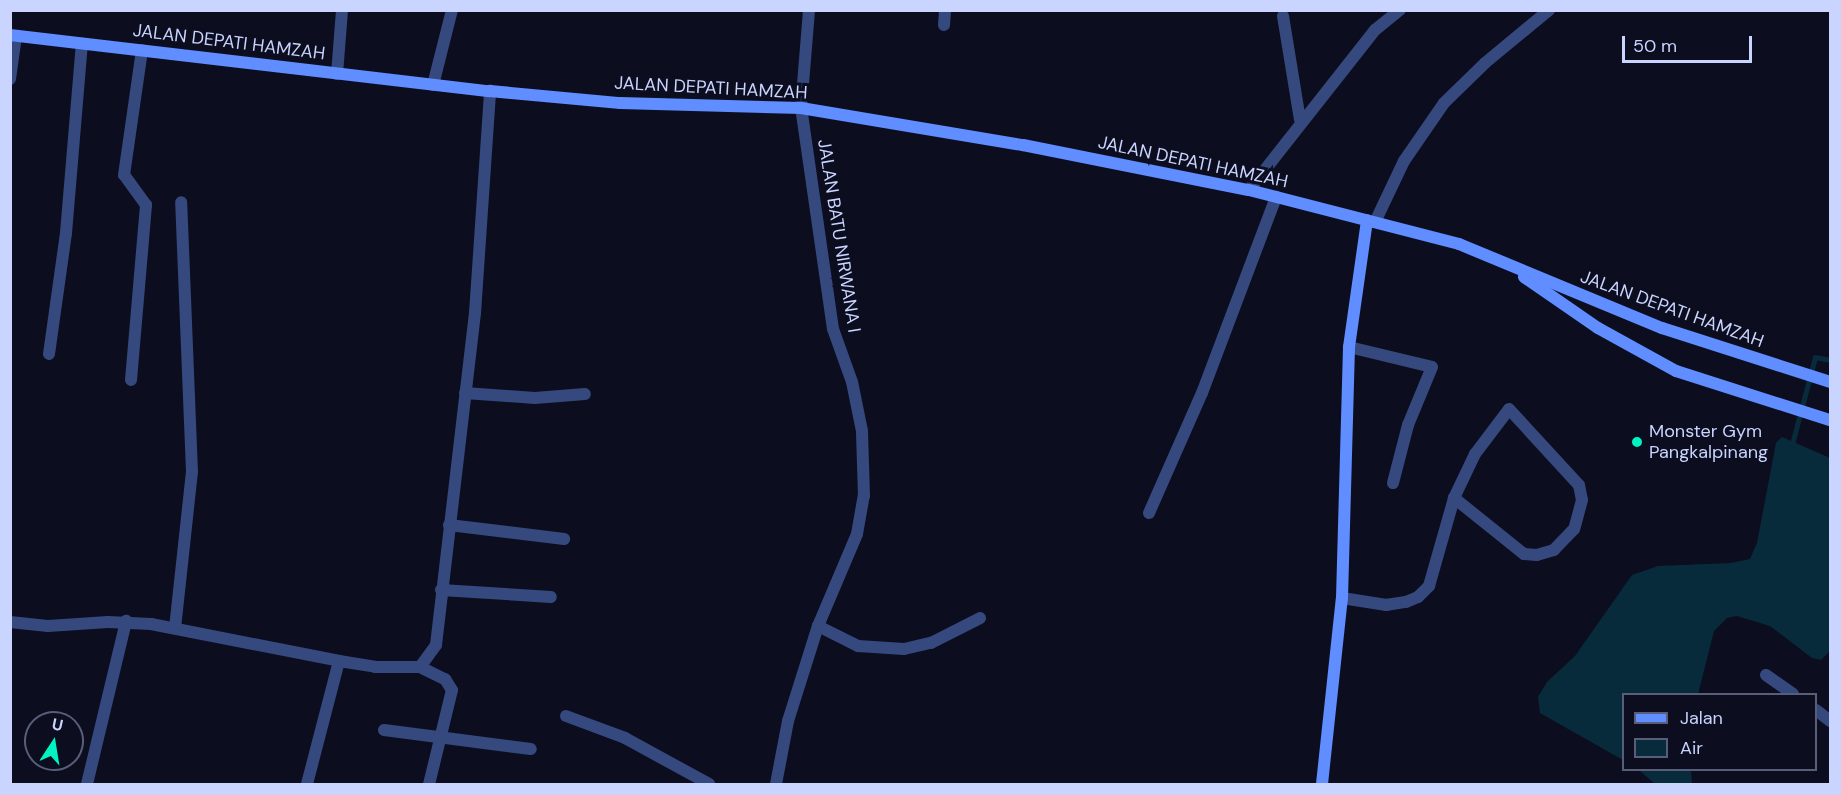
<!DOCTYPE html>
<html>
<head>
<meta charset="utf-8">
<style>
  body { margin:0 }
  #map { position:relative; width:1841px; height:795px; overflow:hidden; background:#0c0e1f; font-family:"DM Sans",sans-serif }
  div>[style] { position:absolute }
  .water>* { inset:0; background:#082b3c }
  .stream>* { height:5px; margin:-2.5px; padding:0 2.5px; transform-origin:2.5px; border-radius:2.5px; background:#082b3c }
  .street>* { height:12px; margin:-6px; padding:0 6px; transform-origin:6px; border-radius:6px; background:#35497f }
  .secondary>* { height:12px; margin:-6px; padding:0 6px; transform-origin:6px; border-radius:6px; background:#608dff }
  .dots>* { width:16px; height:16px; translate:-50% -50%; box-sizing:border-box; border:3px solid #0c0e1f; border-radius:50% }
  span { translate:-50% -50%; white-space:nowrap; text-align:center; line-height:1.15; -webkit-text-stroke:6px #0c0e1f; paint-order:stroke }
  .street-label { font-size:18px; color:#c9d4ff }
  .poi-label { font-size:18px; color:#c9d4ff }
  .left { translate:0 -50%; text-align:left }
  .frame { position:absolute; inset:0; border:12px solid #c9d4ff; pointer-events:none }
  .legend { position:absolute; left:1622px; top:693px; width:195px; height:78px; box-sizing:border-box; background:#0c0e1f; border:2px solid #585d79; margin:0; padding:8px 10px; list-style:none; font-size:18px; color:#c9d4ff }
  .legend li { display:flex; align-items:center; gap:12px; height:30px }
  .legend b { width:30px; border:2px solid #585d79 }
  .north { position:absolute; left:24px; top:711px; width:60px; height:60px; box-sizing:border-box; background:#0c0e1f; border:2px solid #585d79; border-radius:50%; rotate:12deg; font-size:16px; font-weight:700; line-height:24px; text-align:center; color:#c9d4ff }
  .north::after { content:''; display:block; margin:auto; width:21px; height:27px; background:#00f4c2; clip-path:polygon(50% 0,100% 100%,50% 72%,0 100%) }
  .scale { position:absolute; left:1622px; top:36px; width:130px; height:27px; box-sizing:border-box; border:3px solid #c9d4ff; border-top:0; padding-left:8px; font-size:18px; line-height:21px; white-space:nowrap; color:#c9d4ff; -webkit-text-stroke:4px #0c0e1f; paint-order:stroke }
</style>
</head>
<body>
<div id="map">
  <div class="water">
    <i style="clip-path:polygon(1782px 437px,1830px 458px,1830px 651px,1821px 660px,1812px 658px,1770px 626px,1737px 616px,1727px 618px,1714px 631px,1698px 694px,1624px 694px,1623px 760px,1540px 713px,1538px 697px,1547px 682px,1575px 656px,1632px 575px,1658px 566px,1731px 563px,1750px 559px,1757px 543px,1776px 443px)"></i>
    <i style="clip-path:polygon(1639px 770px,1691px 770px,1692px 784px,1655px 784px)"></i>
  </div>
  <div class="stream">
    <i style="left:1791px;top:448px;width:94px;rotate:-75.2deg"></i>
    <i style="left:1815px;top:357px;width:15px;rotate:11deg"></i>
  </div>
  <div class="street">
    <i style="left:1283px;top:16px;width:105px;rotate:80.7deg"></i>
    <i style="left:944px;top:25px;width:15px;rotate:-86deg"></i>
    <i style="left:337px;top:74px;width:64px;rotate:-85.5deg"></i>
    <i style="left:10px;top:79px;width:43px;rotate:-82.1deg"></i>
    <i style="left:433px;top:85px;width:77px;rotate:-75.8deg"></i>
    <i style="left:1249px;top:190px;width:204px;rotate:-51.8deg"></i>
    <i style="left:1375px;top:30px;width:32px;rotate:-39deg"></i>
    <i style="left:1375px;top:222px;width:68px;rotate:-64.6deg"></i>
    <i style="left:1404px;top:161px;width:70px;rotate:-55.4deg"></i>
    <i style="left:1444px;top:103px;width:57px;rotate:-44.3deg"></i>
    <i style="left:1485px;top:63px;width:83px;rotate:-39.6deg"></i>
    <i style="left:1349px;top:347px;width:85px;rotate:13.5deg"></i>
    <i style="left:1432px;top:367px;width:63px;rotate:112.5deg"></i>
    <i style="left:1408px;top:425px;width:60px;rotate:104.5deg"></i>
    <i style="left:49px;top:354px;width:122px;rotate:-82deg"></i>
    <i style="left:66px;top:233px;width:190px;rotate:-85.2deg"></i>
    <i style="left:131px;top:380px;width:176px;rotate:-85.1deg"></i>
    <i style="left:146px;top:205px;width:37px;rotate:-126deg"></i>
    <i style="left:124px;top:175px;width:126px;rotate:-81.8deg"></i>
    <i style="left:465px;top:393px;width:70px;rotate:4.1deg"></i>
    <i style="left:535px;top:398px;width:50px;rotate:-4.6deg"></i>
    <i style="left:1149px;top:513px;width:131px;rotate:-66.2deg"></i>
    <i style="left:1202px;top:393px;width:210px;rotate:-69.3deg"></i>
    <i style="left:449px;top:525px;width:116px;rotate:6.9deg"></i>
    <i style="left:441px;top:590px;width:110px;rotate:3.6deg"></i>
    <i style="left:1342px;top:598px;width:45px;rotate:9deg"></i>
    <i style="left:1386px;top:605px;width:20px;rotate:-9deg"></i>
    <i style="left:1406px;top:602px;width:13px;rotate:-23deg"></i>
    <i style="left:1418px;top:597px;width:16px;rotate:-45deg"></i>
    <i style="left:1429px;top:586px;width:91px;rotate:-74.1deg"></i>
    <i style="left:1454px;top:498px;width:49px;rotate:-64.5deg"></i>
    <i style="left:1475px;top:454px;width:56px;rotate:-52.9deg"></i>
    <i style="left:1509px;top:409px;width:103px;rotate:47.4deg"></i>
    <i style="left:1579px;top:485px;width:15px;rotate:79deg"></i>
    <i style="left:1582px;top:500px;width:30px;rotate:105deg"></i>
    <i style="left:1574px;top:529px;width:29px;rotate:134deg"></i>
    <i style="left:1554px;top:550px;width:18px;rotate:164deg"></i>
    <i style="left:1537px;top:555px;width:13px;rotate:-176deg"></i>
    <i style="left:1524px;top:554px;width:90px;rotate:-141.3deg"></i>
    <i style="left:10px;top:622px;width:38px;rotate:6deg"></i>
    <i style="left:48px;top:626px;width:60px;rotate:-3.8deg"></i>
    <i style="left:108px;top:622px;width:43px;rotate:2.7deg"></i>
    <i style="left:151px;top:624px;width:192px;rotate:11.1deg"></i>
    <i style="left:818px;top:626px;width:45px;rotate:26.6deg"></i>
    <i style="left:858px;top:646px;width:46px;rotate:3.7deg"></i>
    <i style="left:904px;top:649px;width:28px;rotate:-13deg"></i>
    <i style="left:931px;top:643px;width:55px;rotate:-27deg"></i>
    <i style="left:175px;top:628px;width:157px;rotate:-83.8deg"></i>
    <i style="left:192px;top:472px;width:270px;rotate:-92.3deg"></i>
    <i style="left:420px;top:667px;width:28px;rotate:26deg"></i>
    <i style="left:445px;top:679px;width:13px;rotate:58deg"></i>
    <i style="left:452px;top:690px;width:97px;rotate:103.7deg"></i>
    <i style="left:1766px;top:675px;width:33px;rotate:35deg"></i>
    <i style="left:1816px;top:710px;width:18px;rotate:38deg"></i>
    <i style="left:566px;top:716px;width:63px;rotate:20.4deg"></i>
    <i style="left:625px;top:738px;width:96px;rotate:28.7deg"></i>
    <i style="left:384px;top:730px;width:148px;rotate:7.4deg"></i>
    <i style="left:87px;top:784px;width:168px;rotate:-76.5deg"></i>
    <i style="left:307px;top:784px;width:127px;rotate:-75.4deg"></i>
    <i style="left:339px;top:661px;width:36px;rotate:9deg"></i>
    <i style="left:375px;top:667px;width:45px"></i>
    <i style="left:420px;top:667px;width:27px;rotate:-54deg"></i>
    <i style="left:436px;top:645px;width:334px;rotate:-83.3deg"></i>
    <i style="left:475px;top:313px;width:223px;rotate:-86.1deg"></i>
    <i style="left:776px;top:784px;width:64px;rotate:-79.2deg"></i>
    <i style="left:788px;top:721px;width:100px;rotate:-72.5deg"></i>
    <i style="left:818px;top:626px;width:100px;rotate:-67deg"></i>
    <i style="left:857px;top:534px;width:39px;rotate:-80deg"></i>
    <i style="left:864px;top:496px;width:65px;rotate:-91.8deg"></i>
    <i style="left:862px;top:431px;width:50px;rotate:-101.5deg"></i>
    <i style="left:852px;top:382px;width:56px;rotate:-109.7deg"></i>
    <i style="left:833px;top:329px;width:223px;rotate:-98.2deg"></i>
    <i style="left:801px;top:108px;width:98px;rotate:-85.3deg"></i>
  </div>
  <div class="secondary">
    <i style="left:10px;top:35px;width:483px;rotate:6.7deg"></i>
    <i style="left:490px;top:91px;width:131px;rotate:5.3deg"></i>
    <i style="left:620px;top:103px;width:181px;rotate:1.6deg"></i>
    <i style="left:801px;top:108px;width:225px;rotate:9.5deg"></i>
    <i style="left:1023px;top:145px;width:230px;rotate:11.3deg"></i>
    <i style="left:1249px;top:190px;width:217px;rotate:14.4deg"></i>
    <i style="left:1459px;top:244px;width:220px;rotate:22.5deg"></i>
    <i style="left:1662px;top:328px;width:176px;rotate:17.8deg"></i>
    <i style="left:1524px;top:277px;width:90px;rotate:34.6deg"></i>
    <i style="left:1598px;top:328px;width:89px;rotate:28.9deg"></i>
    <i style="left:1676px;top:371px;width:162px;rotate:17.7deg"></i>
    <i style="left:1322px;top:784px;width:187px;rotate:-83.9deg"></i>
    <i style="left:1342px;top:598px;width:251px;rotate:-88.4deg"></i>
    <i style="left:1349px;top:347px;width:128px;rotate:-81.9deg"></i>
  </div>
  <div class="dots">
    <i style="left:1637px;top:442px;background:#00f4c2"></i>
  </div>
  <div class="street-label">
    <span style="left:229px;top:42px;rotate:7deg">JALAN DEPATI HAMZAH</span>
    <span style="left:711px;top:88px;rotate:3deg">JALAN DEPATI HAMZAH</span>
    <span style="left:1193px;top:162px;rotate:12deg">JALAN DEPATI HAMZAH</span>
    <span style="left:839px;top:236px;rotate:81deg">JALAN BATU NIRWANA I</span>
    <span style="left:1672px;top:309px;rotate:20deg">JALAN DEPATI HAMZAH</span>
  </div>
  <div class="poi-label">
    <span class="left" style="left:1649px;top:442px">Monster Gym<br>Pangkalpinang</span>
  </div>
  <div class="frame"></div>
  <ul class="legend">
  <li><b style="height:8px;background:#608dff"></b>Jalan</li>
  <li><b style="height:16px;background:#082b3c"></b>Air</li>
  </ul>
  <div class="north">U</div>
  <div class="scale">50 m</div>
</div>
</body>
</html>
